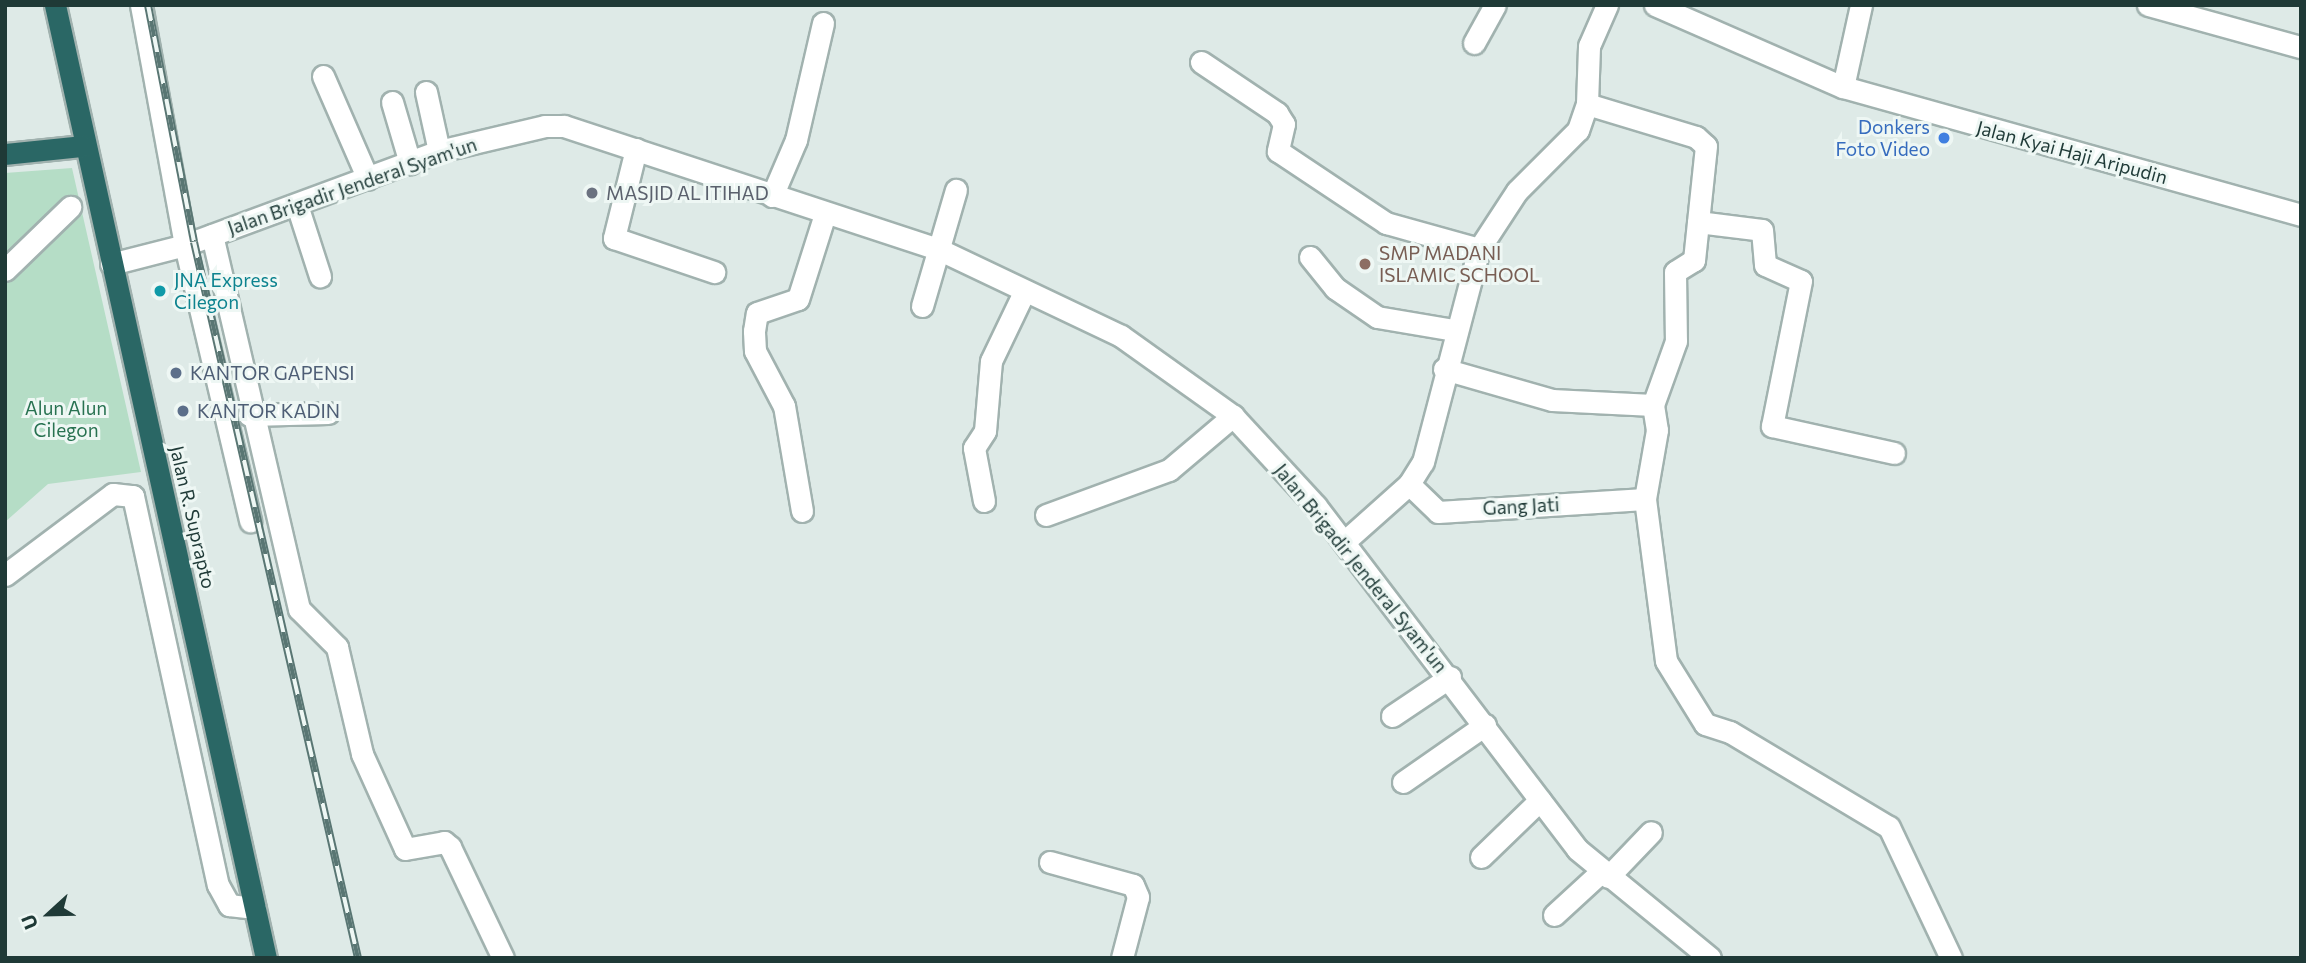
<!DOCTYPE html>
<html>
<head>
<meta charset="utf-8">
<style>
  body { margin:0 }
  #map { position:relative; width:2306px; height:963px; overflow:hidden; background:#deeae7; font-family:Commissioner,sans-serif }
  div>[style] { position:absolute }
  .green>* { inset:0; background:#b5ddc6 }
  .roads { filter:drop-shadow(2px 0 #a1b2af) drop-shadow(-2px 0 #a1b2af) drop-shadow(0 2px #a1b2af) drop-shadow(0 -2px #a1b2af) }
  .minor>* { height:21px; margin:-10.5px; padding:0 10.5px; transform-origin:10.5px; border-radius:10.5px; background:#fff }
  .highway>* { height:21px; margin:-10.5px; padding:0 10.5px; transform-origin:10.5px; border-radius:10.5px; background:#2a6765 }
  .rail>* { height:8px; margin-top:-4px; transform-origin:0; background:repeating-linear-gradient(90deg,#eef7f4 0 16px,#597673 0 32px); box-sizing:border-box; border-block:2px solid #597673 }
  .dots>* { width:19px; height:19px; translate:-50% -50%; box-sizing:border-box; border:4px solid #eef7f4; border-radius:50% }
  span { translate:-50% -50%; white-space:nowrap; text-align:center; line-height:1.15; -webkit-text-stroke:6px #eef7f4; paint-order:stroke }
  .shop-label { font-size:19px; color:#366cbe }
  .right { translate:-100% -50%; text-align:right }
  .street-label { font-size:19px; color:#1f3a37 }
  .worship-label { font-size:19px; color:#5b616d }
  .left { translate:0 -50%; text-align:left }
  .education-label { font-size:19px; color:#785e54 }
  .culture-label { font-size:19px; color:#0d838f }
  .service-label { font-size:19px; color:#4e5e75 }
  .park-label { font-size:19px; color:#287251 }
  .frame { position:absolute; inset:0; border:7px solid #1f3a37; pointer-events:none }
  .north { position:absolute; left:14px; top:879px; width:70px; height:70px; -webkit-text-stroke:5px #eef7f4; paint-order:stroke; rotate:248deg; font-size:19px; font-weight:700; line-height:28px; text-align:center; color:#1f3a37 }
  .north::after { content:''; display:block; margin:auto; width:24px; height:32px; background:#1f3a37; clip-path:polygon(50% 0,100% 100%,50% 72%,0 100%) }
</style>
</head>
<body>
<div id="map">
  <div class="green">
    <i style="clip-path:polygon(72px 168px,141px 472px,48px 484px,5px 522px,5px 173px)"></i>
  </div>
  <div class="roads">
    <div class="minor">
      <i style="left:141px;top:5px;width:244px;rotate:79.6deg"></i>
      <i style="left:185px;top:245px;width:284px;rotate:76.7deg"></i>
      <i style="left:1655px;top:5px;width:205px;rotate:23.6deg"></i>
      <i style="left:1843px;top:87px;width:476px;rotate:15.6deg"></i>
      <i style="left:2148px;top:5px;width:159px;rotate:15.4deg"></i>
      <i style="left:1474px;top:43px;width:43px;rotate:-61.1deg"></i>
      <i style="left:1201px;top:62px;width:92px;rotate:33.9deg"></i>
      <i style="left:1277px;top:113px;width:13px;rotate:58deg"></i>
      <i style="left:1284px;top:124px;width:28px;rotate:103deg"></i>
      <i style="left:1278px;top:151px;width:130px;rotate:33.7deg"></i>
      <i style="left:1386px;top:223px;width:97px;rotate:15.6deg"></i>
      <i style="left:323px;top:76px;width:112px;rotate:66.4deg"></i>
      <i style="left:1843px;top:87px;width:84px;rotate:-77.6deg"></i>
      <i style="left:426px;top:92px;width:60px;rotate:77.6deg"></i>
      <i style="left:392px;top:102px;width:64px;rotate:73.6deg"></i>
      <i style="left:1587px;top:104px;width:114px;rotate:16.8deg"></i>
      <i style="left:1696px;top:137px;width:13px;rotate:42deg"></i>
      <i style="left:1706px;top:146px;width:115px;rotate:96deg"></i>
      <i style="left:1694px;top:260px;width:22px;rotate:148deg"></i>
      <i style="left:1675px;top:272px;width:69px;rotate:89.2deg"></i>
      <i style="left:1676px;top:341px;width:68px;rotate:109.8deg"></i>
      <i style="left:1653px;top:405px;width:25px;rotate:81deg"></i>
      <i style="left:1657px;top:430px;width:70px;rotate:99.9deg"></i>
      <i style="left:1645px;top:499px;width:163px;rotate:82.6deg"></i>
      <i style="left:1666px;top:661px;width:74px;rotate:58.2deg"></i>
      <i style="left:1705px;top:724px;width:26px;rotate:18deg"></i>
      <i style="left:1730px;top:732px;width:185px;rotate:30.9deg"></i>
      <i style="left:1889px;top:827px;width:145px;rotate:64.7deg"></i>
      <i style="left:636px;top:149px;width:92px;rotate:103.9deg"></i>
      <i style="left:614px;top:238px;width:106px;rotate:18.8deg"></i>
      <i style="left:772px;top:196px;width:61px;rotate:-66.8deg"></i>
      <i style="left:796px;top:140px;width:120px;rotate:-77deg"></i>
      <i style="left:297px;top:205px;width:75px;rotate:72.1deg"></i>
      <i style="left:1698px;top:222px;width:64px;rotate:7.1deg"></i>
      <i style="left:1762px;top:230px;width:35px;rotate:85deg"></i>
      <i style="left:1765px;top:265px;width:39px;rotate:24deg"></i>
      <i style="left:1801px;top:281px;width:148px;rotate:101.3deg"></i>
      <i style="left:1772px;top:426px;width:125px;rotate:12.5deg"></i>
      <i style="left:212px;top:235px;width:384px;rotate:76.9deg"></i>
      <i style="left:299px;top:609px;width:54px;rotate:45deg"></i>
      <i style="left:337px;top:647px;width:110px;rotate:76.8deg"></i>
      <i style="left:362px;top:754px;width:104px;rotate:65.6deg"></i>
      <i style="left:405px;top:849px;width:40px;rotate:-10deg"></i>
      <i style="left:444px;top:842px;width:8px;rotate:40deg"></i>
      <i style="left:450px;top:847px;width:123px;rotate:64.5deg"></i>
      <i style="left:1310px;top:257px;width:40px;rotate:51deg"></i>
      <i style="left:1335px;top:288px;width:51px;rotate:34.6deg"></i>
      <i style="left:1377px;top:317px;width:78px;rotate:9.6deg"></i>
      <i style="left:111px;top:264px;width:76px;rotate:-14.4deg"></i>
      <i style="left:185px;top:245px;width:271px;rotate:-20.3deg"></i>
      <i style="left:439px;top:151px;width:109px;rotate:-13.3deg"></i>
      <i style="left:545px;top:126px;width:19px"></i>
      <i style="left:564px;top:126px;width:391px;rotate:18.2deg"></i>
      <i style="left:936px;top:248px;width:205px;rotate:25.4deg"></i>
      <i style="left:1121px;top:336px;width:138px;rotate:35.5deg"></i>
      <i style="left:1233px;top:416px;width:122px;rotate:47.3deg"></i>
      <i style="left:1316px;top:506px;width:431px;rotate:52.7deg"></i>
      <i style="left:1577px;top:849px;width:172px;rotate:39.3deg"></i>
      <i style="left:5px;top:270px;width:91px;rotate:-44.1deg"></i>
      <i style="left:922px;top:306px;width:121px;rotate:-73.7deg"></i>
      <i style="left:1444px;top:369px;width:112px;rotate:16deg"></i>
      <i style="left:1552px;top:400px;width:101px;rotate:2.8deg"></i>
      <i style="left:249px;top:415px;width:79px;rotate:-1.5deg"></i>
      <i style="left:1409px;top:484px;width:40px;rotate:44deg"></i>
      <i style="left:1438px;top:512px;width:207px;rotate:-3.6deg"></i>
      <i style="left:984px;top:501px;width:54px;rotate:-100.7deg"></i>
      <i style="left:974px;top:448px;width:20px;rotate:-57deg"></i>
      <i style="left:985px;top:431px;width:70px;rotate:-85.1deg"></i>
      <i style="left:991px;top:361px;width:76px;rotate:-64.4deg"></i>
      <i style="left:802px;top:511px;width:107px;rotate:-99.7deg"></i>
      <i style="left:784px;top:406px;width:62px;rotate:-117.8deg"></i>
      <i style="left:755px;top:351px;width:20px;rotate:-93deg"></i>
      <i style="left:754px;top:331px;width:18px;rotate:-81deg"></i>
      <i style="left:757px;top:313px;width:43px;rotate:-18.9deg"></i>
      <i style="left:798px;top:299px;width:89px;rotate:-72.4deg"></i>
      <i style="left:1046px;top:515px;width:131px;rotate:-20.1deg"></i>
      <i style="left:1169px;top:470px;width:84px;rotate:-40.2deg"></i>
      <i style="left:1344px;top:542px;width:87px;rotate:-41.7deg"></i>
      <i style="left:1409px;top:484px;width:26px;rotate:-58deg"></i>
      <i style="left:1423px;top:462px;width:220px;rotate:-75.3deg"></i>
      <i style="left:1479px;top:249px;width:69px;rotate:-56.8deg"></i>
      <i style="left:1517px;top:191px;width:86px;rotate:-45deg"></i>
      <i style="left:1578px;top:130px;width:28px;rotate:-71deg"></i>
      <i style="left:1587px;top:104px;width:58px;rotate:-88deg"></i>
      <i style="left:1589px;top:46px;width:45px;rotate:-66.3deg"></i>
      <i style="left:5px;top:575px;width:135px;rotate:-36.9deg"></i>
      <i style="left:113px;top:494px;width:20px;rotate:6deg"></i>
      <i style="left:133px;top:496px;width:398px;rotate:77.7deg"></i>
      <i style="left:218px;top:885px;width:23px;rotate:61deg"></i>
      <i style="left:229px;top:905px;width:26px;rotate:7deg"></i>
      <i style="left:1392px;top:716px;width:70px;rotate:-33.9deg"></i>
      <i style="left:1403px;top:782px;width:100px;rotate:-34.8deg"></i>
      <i style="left:1481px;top:857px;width:82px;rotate:-44deg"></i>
      <i style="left:1050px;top:862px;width:86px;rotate:15.5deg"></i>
      <i style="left:1133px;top:885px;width:13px;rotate:67deg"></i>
      <i style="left:1138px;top:897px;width:63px;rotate:104.7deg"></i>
      <i style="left:1608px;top:877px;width:62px;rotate:-46.3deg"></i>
      <i style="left:1554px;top:915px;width:65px;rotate:-42.5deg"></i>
    </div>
    <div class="highway">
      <i style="left:55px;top:5px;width:976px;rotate:77.52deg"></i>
      <i style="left:5px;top:154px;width:78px;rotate:-5.9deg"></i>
    </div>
  </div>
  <div class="rail">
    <i style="left:148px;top:5px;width:241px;rotate:79deg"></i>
    <i style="left:194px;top:242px;width:735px;rotate:77.1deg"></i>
  </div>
  <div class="dots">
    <i style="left:1944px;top:138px;background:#3f7fe0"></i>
    <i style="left:592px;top:193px;background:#6b7280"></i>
    <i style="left:1365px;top:264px;background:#8d6e63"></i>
    <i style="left:160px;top:291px;background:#0f9aa8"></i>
    <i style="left:176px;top:373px;background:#5c6f8a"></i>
    <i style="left:183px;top:411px;background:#5c6f8a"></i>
  </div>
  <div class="shop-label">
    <span class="right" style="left:1930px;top:138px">Donkers<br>Foto Video</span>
  </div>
  <div class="street-label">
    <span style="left:2072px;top:152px;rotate:15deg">Jalan Kyai Haji Aripudin</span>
    <span style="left:352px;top:186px;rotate:-19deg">Jalan Brigadir Jenderal Syam'un</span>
    <span style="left:1521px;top:506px;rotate:-3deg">Gang Jati</span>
    <span style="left:193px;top:517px;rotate:77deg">Jalan R. Suprapto</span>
    <span style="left:1361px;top:568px;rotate:51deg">Jalan Brigadir Jenderal Syam'un</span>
  </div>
  <div class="worship-label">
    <span class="left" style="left:606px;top:193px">MASJID AL ITIHAD</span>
  </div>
  <div class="education-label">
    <span class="left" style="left:1379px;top:264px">SMP MADANI<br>ISLAMIC SCHOOL</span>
  </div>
  <div class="culture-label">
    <span class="left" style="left:174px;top:291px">JNA Express<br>Cilegon</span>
  </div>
  <div class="service-label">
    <span class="left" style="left:190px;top:373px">KANTOR GAPENSI</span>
    <span class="left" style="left:197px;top:411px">KANTOR KADIN</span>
  </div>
  <div class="park-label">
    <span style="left:66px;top:419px">Alun Alun<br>Cilegon</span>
  </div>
  <div class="frame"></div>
  <div class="north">U</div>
</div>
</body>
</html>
